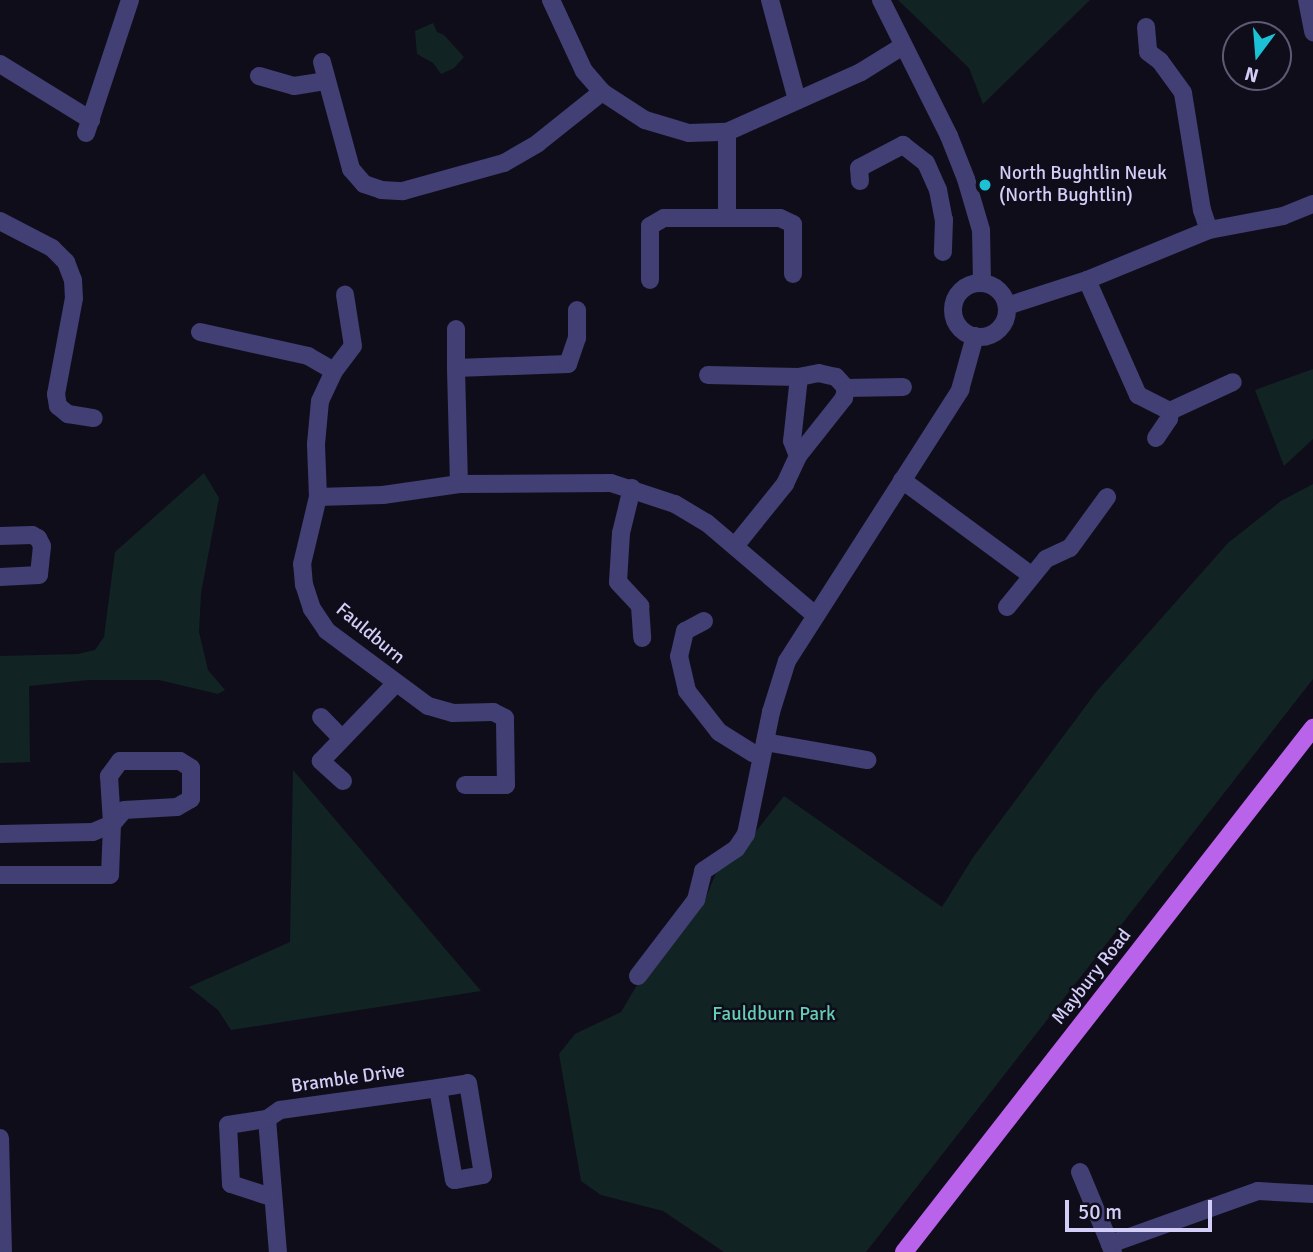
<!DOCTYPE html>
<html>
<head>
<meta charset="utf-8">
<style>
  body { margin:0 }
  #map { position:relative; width:1313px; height:1252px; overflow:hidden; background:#100d1b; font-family:Signika,sans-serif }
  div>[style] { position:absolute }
  .green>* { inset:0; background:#112423 }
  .street>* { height:18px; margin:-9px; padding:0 9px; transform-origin:9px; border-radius:9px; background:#413f74 }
  .street>.ring { margin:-9px; padding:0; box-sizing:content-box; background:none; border:18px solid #413f74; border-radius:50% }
  .primary>* { height:18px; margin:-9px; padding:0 9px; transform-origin:9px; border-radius:9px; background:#b963ea }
  .dots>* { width:19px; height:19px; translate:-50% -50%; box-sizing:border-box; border:4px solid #100d1b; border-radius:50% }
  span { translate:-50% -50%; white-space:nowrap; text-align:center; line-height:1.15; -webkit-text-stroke:5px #100d1b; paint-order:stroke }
  .poi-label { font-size:19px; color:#d3cef8 }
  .left { translate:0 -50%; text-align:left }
  .street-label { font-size:19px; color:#d3cef8 }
  .park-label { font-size:19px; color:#65cdb4 }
  .north { position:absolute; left:1222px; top:21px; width:70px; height:70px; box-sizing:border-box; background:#100d1b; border:2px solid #5e5a73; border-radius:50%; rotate:196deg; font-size:19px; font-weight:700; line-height:28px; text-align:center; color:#d3cef8 }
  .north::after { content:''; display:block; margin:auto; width:24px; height:32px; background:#1dc1d5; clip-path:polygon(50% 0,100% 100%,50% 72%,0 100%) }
  .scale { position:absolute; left:1065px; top:1200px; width:147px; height:32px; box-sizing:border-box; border:4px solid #d3cef8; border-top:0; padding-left:9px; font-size:21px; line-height:24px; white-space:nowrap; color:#d3cef8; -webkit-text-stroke:5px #100d1b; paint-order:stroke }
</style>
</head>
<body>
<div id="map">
  <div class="green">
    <i style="clip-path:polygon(898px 0,1090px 0,983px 104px,969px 68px)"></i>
    <i style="clip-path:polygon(433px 23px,437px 32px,444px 35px,464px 57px,454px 68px,441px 74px,433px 63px,417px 54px,415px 31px)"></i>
    <i style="clip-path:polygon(1313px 369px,1313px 439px,1284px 466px,1255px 390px)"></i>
    <i style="clip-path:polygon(204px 473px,219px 498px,201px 593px,199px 632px,208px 670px,225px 690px,218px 694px,159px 680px,89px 680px,29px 686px,30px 762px,0 763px,0 656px,78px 654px,95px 650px,104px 637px,115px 552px)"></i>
    <i style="clip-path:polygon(1313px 484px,1313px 679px,866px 1252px,724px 1252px,663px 1211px,601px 1195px,581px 1181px,559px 1054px,575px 1034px,621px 1012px,643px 975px,705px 900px,718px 868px,738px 854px,784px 796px,942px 907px,974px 856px,1097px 691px,1228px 543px,1281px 501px)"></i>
    <i style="clip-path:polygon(293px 770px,481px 991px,231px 1030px,218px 1010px,189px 987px,290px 942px)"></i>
  </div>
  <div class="street">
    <i style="left:551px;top:0;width:78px;rotate:65.1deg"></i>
    <i style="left:584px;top:71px;width:28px;rotate:49deg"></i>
    <i style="left:602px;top:92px;width:51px;rotate:33.1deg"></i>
    <i style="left:645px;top:120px;width:46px;rotate:16.5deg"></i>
    <i style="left:689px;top:133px;width:38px;rotate:-2deg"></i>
    <i style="left:727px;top:132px;width:147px;rotate:-24.1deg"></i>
    <i style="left:861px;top:72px;width:49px;rotate:-31.8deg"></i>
    <i style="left:770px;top:0;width:104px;rotate:74.9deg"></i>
    <i style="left:881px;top:0;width:152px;rotate:63.4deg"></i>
    <i style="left:949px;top:136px;width:46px;rotate:68.4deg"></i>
    <i style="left:966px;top:179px;width:53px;rotate:73.6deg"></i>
    <i style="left:981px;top:230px;width:53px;rotate:88.9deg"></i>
    <i style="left:1307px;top:0;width:33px;rotate:79deg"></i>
    <i style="left:1146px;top:27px;width:25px;rotate:85deg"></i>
    <i style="left:1148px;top:52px;width:15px;rotate:37deg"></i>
    <i style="left:1160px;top:61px;width:39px;rotate:54deg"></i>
    <i style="left:1183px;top:93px;width:119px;rotate:80.8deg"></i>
    <i style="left:1202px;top:210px;width:21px;rotate:71deg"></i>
    <i style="left:322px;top:62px;width:111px;rotate:74.8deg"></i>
    <i style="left:351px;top:169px;width:20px;rotate:49deg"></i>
    <i style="left:364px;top:184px;width:18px;rotate:19deg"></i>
    <i style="left:381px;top:190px;width:22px;rotate:3deg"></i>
    <i style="left:403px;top:191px;width:105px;rotate:-15.5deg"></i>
    <i style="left:504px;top:163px;width:39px;rotate:-30deg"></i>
    <i style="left:538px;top:143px;width:82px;rotate:-38.6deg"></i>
    <i style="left:0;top:64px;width:107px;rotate:31.6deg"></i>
    <i style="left:259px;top:76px;width:36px;rotate:16deg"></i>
    <i style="left:294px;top:86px;width:33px;rotate:-9deg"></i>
    <i style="left:86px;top:133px;width:140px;rotate:-71.7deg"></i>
    <i style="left:860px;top:181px;width:13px;rotate:-94deg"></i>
    <i style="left:859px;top:168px;width:50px;rotate:-27.6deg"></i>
    <i style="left:903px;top:145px;width:29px;rotate:38deg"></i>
    <i style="left:926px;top:163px;width:30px;rotate:66deg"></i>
    <i style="left:938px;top:190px;width:31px;rotate:79deg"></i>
    <i style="left:944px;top:220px;width:32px;rotate:92deg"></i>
    <i style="left:727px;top:216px;width:84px;rotate:-90deg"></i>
    <i style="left:0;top:221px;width:59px;rotate:27.4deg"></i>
    <i style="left:52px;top:248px;width:20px;rotate:45deg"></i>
    <i style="left:66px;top:262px;width:19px;rotate:69deg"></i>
    <i style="left:73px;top:280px;width:18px;rotate:87deg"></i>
    <i style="left:74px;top:298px;width:98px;rotate:100.6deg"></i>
    <i style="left:56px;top:394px;width:12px;rotate:81deg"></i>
    <i style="left:58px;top:406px;width:13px;rotate:39deg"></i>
    <i style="left:68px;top:414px;width:26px;rotate:9deg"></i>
    <i style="left:650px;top:280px;width:54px;rotate:-90deg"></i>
    <i style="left:650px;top:226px;width:16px;rotate:-30deg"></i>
    <i style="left:664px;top:218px;width:116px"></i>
    <i style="left:780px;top:218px;width:14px;rotate:25deg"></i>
    <i style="left:793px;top:224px;width:50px;rotate:90deg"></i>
    <i style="left:1087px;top:280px;width:126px;rotate:66.1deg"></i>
    <i style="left:1138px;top:395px;width:36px;rotate:27deg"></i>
    <i style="left:1170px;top:411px;width:69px;rotate:-24.7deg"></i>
    <i class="ring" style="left:953px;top:283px;width:36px;height:36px"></i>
    <i style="left:1007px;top:306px;width:84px;rotate:-18deg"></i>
    <i style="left:1087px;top:280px;width:132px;rotate:-22.3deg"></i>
    <i style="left:1209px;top:230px;width:75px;rotate:-10.7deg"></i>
    <i style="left:1283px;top:216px;width:32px;rotate:-22deg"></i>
    <i style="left:456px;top:329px;width:39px;rotate:90deg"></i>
    <i style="left:200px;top:332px;width:111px;rotate:12.5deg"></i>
    <i style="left:308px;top:356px;width:30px;rotate:30deg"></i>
    <i style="left:708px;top:375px;width:91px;rotate:1.3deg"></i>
    <i style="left:846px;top:388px;width:57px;rotate:-1deg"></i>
    <i style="left:1156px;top:438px;width:23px;rotate:-56deg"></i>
    <i style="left:1169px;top:419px;width:8px;rotate:-83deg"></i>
    <i style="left:902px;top:480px;width:160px;rotate:36.4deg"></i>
    <i style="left:459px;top:484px;width:116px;rotate:-91.5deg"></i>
    <i style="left:456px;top:368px;width:112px;rotate:-2deg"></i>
    <i style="left:568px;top:364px;width:28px;rotate:-71deg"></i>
    <i style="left:577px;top:338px;width:28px;rotate:-90deg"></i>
    <i style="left:632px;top:488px;width:46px;rotate:103.7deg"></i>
    <i style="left:621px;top:533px;width:49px;rotate:93.5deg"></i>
    <i style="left:618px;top:582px;width:33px;rotate:47deg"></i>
    <i style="left:640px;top:606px;width:32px;rotate:86deg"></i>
    <i style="left:318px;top:497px;width:53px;rotate:-92.2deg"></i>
    <i style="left:316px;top:444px;width:43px;rotate:-84.7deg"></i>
    <i style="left:320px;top:401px;width:33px;rotate:-65deg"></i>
    <i style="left:334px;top:371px;width:31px;rotate:-53deg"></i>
    <i style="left:353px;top:346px;width:52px;rotate:-98.9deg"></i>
    <i style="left:0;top:536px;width:32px;rotate:-2deg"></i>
    <i style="left:32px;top:535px;width:7px;rotate:27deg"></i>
    <i style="left:38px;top:538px;width:9px;rotate:63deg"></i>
    <i style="left:42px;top:546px;width:29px;rotate:96deg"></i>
    <i style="left:39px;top:575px;width:39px;rotate:177deg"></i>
    <i style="left:735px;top:546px;width:80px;rotate:-51.1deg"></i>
    <i style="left:785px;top:484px;width:31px;rotate:-65deg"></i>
    <i style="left:798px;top:456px;width:74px;rotate:-51.6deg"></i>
    <i style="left:844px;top:398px;width:10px;rotate:-79deg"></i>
    <i style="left:846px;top:388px;width:15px;rotate:-132deg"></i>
    <i style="left:836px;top:377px;width:17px;rotate:-167deg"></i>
    <i style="left:819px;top:373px;width:20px;rotate:169deg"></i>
    <i style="left:799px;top:377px;width:64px;rotate:96.2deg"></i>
    <i style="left:792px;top:441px;width:16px;rotate:68deg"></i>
    <i style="left:1007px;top:607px;width:62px;rotate:-50.9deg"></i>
    <i style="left:1046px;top:559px;width:26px;rotate:-25deg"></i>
    <i style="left:1070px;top:548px;width:63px;rotate:-54deg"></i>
    <i style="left:704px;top:621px;width:21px;rotate:152deg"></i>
    <i style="left:685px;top:631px;width:26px;rotate:103deg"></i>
    <i style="left:679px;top:656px;width:36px;rotate:77deg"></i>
    <i style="left:687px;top:691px;width:52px;rotate:52deg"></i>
    <i style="left:719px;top:732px;width:40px;rotate:32deg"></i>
    <i style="left:753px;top:753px;width:9px;rotate:6deg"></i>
    <i style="left:321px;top:717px;width:30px;rotate:46deg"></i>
    <i style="left:765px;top:742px;width:104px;rotate:10deg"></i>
    <i style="left:343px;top:781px;width:30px;rotate:-138deg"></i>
    <i style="left:321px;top:761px;width:108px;rotate:-46.1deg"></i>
    <i style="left:465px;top:785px;width:41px"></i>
    <i style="left:506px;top:785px;width:67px;rotate:-90.9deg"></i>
    <i style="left:505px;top:718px;width:13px;rotate:-153deg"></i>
    <i style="left:493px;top:712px;width:40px;rotate:178.6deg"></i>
    <i style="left:453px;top:713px;width:26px;rotate:-164deg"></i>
    <i style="left:428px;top:706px;width:126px;rotate:-143.4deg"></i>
    <i style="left:327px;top:631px;width:27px;rotate:-124deg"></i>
    <i style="left:312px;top:609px;width:25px;rotate:-108deg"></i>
    <i style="left:304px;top:585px;width:21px;rotate:-95deg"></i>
    <i style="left:302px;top:564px;width:69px;rotate:-76.6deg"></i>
    <i style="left:318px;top:497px;width:65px;rotate:-1.8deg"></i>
    <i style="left:383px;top:495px;width:77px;rotate:-8.2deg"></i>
    <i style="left:459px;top:484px;width:152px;rotate:-0.4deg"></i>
    <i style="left:611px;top:483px;width:67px;rotate:18.2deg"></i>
    <i style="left:675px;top:504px;width:37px;rotate:31deg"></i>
    <i style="left:707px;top:523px;width:142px;rotate:40.4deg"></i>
    <i style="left:0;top:834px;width:93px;rotate:-1.2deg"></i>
    <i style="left:93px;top:832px;width:21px;rotate:-23deg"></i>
    <i style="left:112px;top:824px;width:18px;rotate:-49deg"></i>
    <i style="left:124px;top:810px;width:53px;rotate:-3.2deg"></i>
    <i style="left:177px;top:807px;width:16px;rotate:-30deg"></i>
    <i style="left:191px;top:799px;width:31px;rotate:-90deg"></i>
    <i style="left:191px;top:768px;width:13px;rotate:-148deg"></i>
    <i style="left:180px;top:761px;width:60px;rotate:180deg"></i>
    <i style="left:120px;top:761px;width:19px;rotate:126deg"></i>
    <i style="left:109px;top:776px;width:48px;rotate:86.4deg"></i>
    <i style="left:112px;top:824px;width:51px;rotate:92.2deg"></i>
    <i style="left:110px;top:875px;width:110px;rotate:180deg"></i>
    <i style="left:638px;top:976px;width:96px;rotate:-52.7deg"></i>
    <i style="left:696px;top:900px;width:30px;rotate:-76deg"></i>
    <i style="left:703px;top:871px;width:40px;rotate:-34deg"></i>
    <i style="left:736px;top:849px;width:18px;rotate:-56deg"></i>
    <i style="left:746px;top:834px;width:125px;rotate:-78.4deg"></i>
    <i style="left:771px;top:712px;width:53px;rotate:-72.6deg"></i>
    <i style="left:787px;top:661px;width:322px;rotate:-57.4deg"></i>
    <i style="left:960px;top:390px;width:56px;rotate:-74.5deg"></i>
    <i style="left:468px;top:1083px;width:93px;rotate:80.7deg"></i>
    <i style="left:483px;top:1175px;width:29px;rotate:170deg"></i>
    <i style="left:454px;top:1180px;width:93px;rotate:-99.9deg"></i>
    <i style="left:438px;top:1088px;width:30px;rotate:-9deg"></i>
    <i style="left:267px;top:1119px;width:133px;rotate:85.3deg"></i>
    <i style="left:0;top:1138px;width:114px;rotate:88.5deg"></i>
    <i style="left:1080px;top:1172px;width:78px;rotate:67.4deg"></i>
    <i style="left:271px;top:1197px;width:42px;rotate:-162deg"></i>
    <i style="left:231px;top:1184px;width:59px;rotate:-92.9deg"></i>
    <i style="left:228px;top:1125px;width:39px;rotate:-9deg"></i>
    <i style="left:267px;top:1119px;width:16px;rotate:-35deg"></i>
    <i style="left:280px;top:1110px;width:160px;rotate:-7.9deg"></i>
    <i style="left:1113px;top:1252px;width:9px;rotate:-111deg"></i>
    <i style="left:1110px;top:1244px;width:157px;rotate:-19.7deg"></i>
    <i style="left:1258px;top:1191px;width:55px;rotate:3.1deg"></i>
  </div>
  <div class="primary">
    <i style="left:904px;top:1252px;width:665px;rotate:-52.03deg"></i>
  </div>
  <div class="dots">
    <i style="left:985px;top:185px;background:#1dc1d5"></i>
  </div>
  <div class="poi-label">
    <span class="left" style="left:999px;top:185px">North Bughtlin Neuk<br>(North Bughtlin)</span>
  </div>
  <div class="street-label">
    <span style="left:370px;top:634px;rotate:40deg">Fauldburn</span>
    <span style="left:1092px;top:977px;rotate:-52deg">Maybury Road</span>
    <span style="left:348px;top:1079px;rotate:-8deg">Bramble Drive</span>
  </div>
  <div class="park-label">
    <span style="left:774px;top:1015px">Fauldburn Park</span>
  </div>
  <div class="north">N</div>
  <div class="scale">50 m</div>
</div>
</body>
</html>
